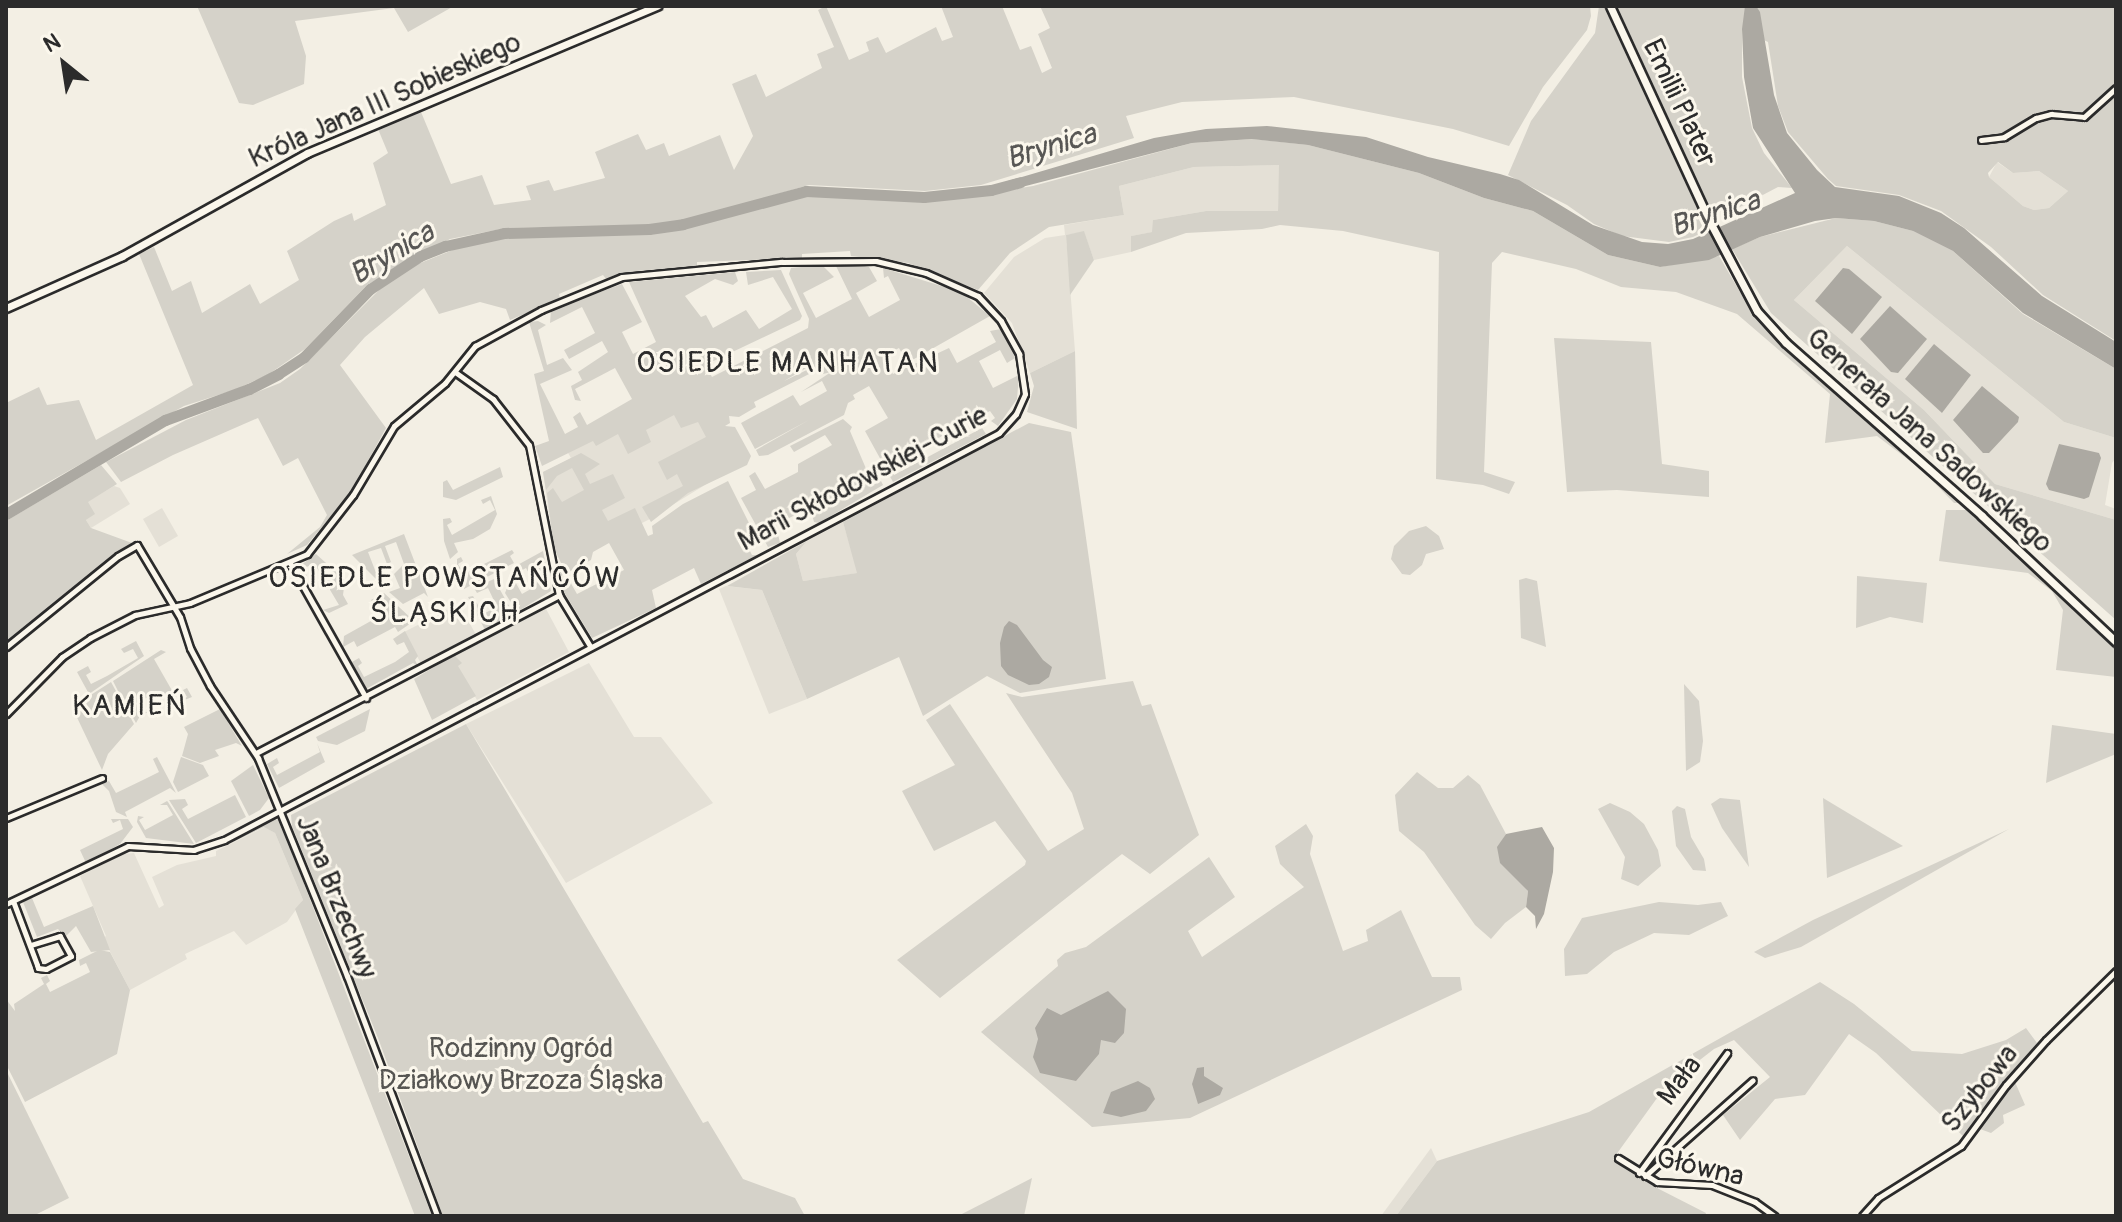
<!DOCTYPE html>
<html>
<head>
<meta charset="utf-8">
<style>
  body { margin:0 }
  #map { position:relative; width:2122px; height:1222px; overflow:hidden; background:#f3efe4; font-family:Pangolin,sans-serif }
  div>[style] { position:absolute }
  .built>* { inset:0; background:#e4e0d6 }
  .green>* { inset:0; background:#d5d2c9 }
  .water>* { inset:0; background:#aca9a2 }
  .river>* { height:11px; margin:-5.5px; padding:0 5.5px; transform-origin:5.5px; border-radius:5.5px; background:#aca9a2 }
  .roads { filter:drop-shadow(2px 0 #2b2b2b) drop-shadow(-2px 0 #2b2b2b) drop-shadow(0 2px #2b2b2b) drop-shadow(0 -2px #2b2b2b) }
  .minor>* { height:5px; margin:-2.5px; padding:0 2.5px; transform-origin:2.5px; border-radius:2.5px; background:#fbf7ec }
  .tertiary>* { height:7px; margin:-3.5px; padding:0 3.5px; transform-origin:3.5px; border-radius:3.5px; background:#fbf7ec }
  span { translate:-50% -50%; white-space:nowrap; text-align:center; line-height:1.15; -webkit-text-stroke:6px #fbf7ec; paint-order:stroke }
  .street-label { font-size:28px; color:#2b2b2b }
  .park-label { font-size:28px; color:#565552 }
  .water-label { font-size:30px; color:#585755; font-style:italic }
  .neighbourhood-label { font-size:30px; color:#2b2b2b; letter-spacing:2px }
  .frame { position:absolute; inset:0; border:8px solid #2b2b2b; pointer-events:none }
  .north { position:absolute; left:24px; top:24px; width:80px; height:80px; -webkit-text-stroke:6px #fbf7ec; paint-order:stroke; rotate:330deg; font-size:22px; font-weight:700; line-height:32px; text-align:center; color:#2b2b2b }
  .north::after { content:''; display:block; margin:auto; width:28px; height:36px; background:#2b2b2b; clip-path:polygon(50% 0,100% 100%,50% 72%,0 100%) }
</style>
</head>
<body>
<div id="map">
  <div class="built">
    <i style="clip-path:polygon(1997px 162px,2013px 173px,2039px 171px,2068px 191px,2049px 208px,2034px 210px,2023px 206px,1989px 177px)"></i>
    <i style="clip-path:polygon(1280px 165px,1278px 211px,1206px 211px,1153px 220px,1153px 232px,1131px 236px,1131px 252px,1094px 260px,1084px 232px,1066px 235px,1075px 351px,1030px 373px,1012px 323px,984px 293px,1014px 257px,1045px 238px,1065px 235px,1064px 225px,1124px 215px,1119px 186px,1194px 167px)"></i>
    <i style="clip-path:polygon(evenodd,1847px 246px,2064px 422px,2116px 438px,2116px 458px,2112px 463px,2105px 505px,2116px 509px,2116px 520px,1995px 484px,1924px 410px,1794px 300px,1847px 246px,1935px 345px,1971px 375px,1942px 413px,1935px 345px)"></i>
    <i style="clip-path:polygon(650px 402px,725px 426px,744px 461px,648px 520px,612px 538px,554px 548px,543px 472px,571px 458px,568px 453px)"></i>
    <i style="clip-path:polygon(114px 486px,120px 488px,130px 504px,91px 528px,86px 520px,94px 514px,87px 502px)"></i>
    <i style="clip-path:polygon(162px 508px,178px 536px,159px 547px,143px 519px)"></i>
    <i style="clip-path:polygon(843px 522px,858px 573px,803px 581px,796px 554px,807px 541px)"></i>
    <i style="clip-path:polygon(726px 586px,762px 590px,807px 699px,769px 714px,719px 589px)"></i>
    <i style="clip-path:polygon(459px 604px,480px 642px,545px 607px,569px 652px,477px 700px,452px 657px,425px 671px,404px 632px)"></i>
    <i style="clip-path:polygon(589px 663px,634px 737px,661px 737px,713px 803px,566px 883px,466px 724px)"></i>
    <i style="clip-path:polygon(265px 827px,275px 833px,303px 900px,287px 922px,246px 945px,234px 931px,185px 954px,187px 959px,130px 990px,103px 938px,106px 936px,80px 876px,123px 854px,134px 853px,159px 908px,164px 905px,152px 877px,177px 865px,216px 856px,216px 851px)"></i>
    <i style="clip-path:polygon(1431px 1148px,1437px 1161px,1396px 1216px,1381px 1216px)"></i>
  </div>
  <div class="green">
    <i style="clip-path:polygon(197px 6px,454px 6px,408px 32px,394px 8px,295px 21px,306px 56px,304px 84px,253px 105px,239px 103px)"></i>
    <i style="clip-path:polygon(826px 6px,849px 60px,869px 51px,866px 42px,878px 37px,886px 53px,936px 27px,942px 41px,953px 37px,941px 6px,1002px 6px,1020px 50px,1031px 46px,1042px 73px,1052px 68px,1038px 34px,1050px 28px,1040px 6px,1590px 6px,1591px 16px,1587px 30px,1543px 87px,1509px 146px,1453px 129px,1294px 97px,1182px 102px,1126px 116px,1134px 138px,981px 185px,925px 191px,809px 185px,670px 225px,506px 228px,450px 239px,367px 285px,305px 349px,269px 374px,237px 389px,184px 406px,6px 506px,6px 403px,39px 387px,47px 405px,79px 400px,96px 440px,193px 385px,139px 254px,154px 247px,172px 291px,191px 281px,202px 313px,250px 284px,260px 304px,299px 280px,287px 251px,334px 221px,352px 213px,354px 221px,386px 205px,373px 163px,388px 153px,378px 129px,421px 112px,451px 184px,482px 175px,494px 205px,531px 200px,526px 186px,549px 180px,554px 191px,605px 178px,595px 152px,638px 134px,646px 150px,664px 143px,669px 156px,720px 135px,734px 170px,753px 136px,732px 84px,756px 74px,766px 97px,822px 68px,817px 54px,834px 47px,818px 10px)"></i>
    <i style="clip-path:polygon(1599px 6px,1605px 6px,1703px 215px,1708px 230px,1693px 237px,1669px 242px,1622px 236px,1594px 224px,1567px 205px,1508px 175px,1531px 121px,1595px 33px)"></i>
    <i style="clip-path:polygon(evenodd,1615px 6px,2116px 6px,2116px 341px,2043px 295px,1991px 247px,1941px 211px,1899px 195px,1836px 186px,1828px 179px,1788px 132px,1778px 106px,1768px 42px,1742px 30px,1742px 77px,1752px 128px,1764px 153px,1792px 188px,1778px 187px,1738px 208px,1712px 214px,1615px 6px,1998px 162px,2013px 173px,2039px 171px,2068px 191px,2049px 208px,2034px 210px,2023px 206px,1989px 177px,1988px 173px,1998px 162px)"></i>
    <i style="clip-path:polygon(1253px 139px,1308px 145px,1419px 173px,1484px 198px,1533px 211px,1608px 255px,1660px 267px,1719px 256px,1740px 292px,1774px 336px,1967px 503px,1954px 503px,1922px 470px,1877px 436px,1825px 443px,1830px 394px,1737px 314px,1676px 292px,1621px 287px,1576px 269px,1502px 252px,1492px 263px,1484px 472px,1515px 482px,1509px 494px,1483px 485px,1436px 479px,1439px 252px,1343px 231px,1280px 225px,1262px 229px,1186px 233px,1131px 252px,1131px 236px,1152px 232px,1153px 220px,1206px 211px,1278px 211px,1279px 165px,1194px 167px,1119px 186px,1124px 215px,1049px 227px,1010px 253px,978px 290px,908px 263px,851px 256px,850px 251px,802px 254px,802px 258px,697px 262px,697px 266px,637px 271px,606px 279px,603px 275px,559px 294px,560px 299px,510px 320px,506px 309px,480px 302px,439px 314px,424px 288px,365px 337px,340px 365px,386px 428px,351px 492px,307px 545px,287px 554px,320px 527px,327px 515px,298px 458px,283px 466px,258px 418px,173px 455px,121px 482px,106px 462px,186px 420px,280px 383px,300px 369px,383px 286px,413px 266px,470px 243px,496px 238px,673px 230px,804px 195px,956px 199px,1033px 186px,1192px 143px)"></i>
    <i style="clip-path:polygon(1836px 218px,1874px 221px,1913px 231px,1953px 251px,2023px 314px,2116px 369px,2116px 438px,2064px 422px,1847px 246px,1794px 300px,1924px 410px,1995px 484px,2116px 520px,2116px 620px,1771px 313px,1732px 249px,1760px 237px)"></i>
    <i style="clip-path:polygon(1084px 231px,1094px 260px,1070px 295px,1066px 235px)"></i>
    <i style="clip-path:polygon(856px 264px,869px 267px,877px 281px,856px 293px,869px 317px,900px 300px,888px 276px,884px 278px,883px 268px,961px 292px,990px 316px,907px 363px,899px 348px,883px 356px,893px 374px,949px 348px,957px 363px,996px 342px,990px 331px,1001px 329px,1015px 358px,1007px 363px,1000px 350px,979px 361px,993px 388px,1019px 375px,1017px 399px,998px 426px,991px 421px,995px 418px,990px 411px,889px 464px,894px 475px,982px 428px,986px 434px,893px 482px,865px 431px,888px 418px,869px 386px,853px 395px,855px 399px,848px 403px,844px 415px,768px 455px,759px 456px,756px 450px,809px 420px,755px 449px,741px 423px,793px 395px,800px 406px,827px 391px,822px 381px,801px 392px,831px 372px,819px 375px,813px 364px,784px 381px,813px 367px,815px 371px,754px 402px,756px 407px,739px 417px,729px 416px,730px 423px,725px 426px,735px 427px,751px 456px,747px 465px,688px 493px,651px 522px,642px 507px,683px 486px,677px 474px,667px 480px,658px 462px,706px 437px,698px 422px,681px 428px,674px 415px,646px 430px,651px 442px,628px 454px,618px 434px,596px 446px,593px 441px,542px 466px,535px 446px,549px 441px,534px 374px,544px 371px,529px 322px,538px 321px,546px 325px,538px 330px,547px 365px,563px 358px,572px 370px,540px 384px,565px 434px,578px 427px,573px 417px,580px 412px,587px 425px,632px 399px,615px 368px,575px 389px,581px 401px,575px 400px,571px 386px,582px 380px,578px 372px,608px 352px,602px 341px,569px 359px,564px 350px,595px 333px,582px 307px,550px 323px,551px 310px,622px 284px,642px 322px,622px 332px,633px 354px,656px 342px,629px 282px,735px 272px,738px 281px,733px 285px,715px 279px,685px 296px,701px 317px,706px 315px,713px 328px,746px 310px,759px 329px,792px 309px,773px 277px,748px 285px,746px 272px,781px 270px,802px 316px,800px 320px,705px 365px,712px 377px,808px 328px,809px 319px,789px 274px,791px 268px,822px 265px,834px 277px,803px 293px,816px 318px,852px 299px,836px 266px)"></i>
    <i style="clip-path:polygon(1554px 338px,1651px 342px,1662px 464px,1709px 471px,1709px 497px,1617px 490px,1567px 492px)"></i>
    <i style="clip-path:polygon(1075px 351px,1077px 429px,1027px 412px,1034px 386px,1030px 373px)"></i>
    <i style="clip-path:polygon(843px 419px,852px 427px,850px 431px,873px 485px,881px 481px,883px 485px,819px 523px,814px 522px,810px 507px,776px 525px,780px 543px,768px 547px,741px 498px,756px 490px,749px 476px,755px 472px,765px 489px,798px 472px,798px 464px,832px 445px,825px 435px,794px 452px,790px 446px)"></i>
    <i style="clip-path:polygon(1029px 423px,1071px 432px,1106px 679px,1020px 693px,987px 676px,923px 716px,899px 657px,807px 699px,762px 590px,727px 586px,807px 541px,796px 554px,803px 581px,857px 573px,843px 522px)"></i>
    <i style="clip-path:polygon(581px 453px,600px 464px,585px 474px,590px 484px,613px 474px,625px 498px,602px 510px,608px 521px,635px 508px,648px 536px,653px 534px,652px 526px,683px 504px,728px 481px,756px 537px,756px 543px,748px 547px,752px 555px,757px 555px,701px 584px,694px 568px,652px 590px,656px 608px,592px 638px,564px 592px,563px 583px,569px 580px,577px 594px,624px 570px,609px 543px,593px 552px,591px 560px,561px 576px,558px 566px,561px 563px,554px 548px,547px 493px,553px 488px,562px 502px,584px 490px,572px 468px,557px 476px,546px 490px,543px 472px)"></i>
    <i style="clip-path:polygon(101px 465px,117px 484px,88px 502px,95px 514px,86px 520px,91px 528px,132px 543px,6px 644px,6px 521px)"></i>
    <i style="clip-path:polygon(500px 467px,503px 477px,456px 500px,443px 497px,443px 482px,447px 480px,453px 490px)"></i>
    <i style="clip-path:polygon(491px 496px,497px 514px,490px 529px,473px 539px,454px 543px,458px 552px,450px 559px,444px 541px,443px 519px,450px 518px,452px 522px,447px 525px,452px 535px,495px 510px,490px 500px,483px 504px,481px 500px)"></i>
    <i style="clip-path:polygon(1946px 510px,1972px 510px,2116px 644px,2116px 677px,2056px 670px,2063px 610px,2052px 591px,2028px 573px,1939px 561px)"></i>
    <i style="clip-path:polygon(1426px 526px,1439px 536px,1444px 549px,1426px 554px,1422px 565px,1410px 575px,1402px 574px,1391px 559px,1394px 546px,1409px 531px)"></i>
    <i style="clip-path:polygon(404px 534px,428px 597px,424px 593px,403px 604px,389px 592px,400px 588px,394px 574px,404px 564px,396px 542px,385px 546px,391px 562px,387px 564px,381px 548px,368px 552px,380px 583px,352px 555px)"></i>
    <i style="clip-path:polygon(512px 550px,514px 553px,510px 556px,514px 563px,464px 589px,457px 573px,457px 559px,461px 557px,463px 561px,458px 564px,464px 574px)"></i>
    <i style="clip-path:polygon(543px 551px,551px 591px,517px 612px,505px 593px,512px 576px,522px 594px,536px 586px,526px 568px,515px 574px,512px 568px)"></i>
    <i style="clip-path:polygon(316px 554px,345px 580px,343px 595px,348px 604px,329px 613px,323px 610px,339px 605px,314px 563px,303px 569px,307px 576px,304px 578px,297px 568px)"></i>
    <i style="clip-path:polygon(1857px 576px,1927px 583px,1923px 623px,1890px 617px,1856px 628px)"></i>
    <i style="clip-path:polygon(1526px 578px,1537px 581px,1546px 647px,1521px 638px,1519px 580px)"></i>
    <i style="clip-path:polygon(494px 579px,513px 613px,485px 630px,468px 597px,473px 596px,483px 614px,497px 607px,488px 588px,477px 593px,474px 588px)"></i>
    <i style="clip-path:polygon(384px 593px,414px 621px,398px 632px,395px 627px,357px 647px,354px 641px,343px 647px,344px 636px,387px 612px,382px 602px,374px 606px,371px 600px)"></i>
    <i style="clip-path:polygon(405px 631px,418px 656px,415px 660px,418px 666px,413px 663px,366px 689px,352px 662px,359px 658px,362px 663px,358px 666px,364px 677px,395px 662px,409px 652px,404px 642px,397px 645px,393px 639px)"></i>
    <i style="clip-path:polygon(136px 641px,144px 656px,89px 694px,77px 672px,88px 666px,91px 672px,86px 675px,91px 684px,107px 676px,138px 658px,133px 649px,124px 653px,121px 649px)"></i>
    <i style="clip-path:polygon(161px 650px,166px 652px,154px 659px,178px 701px,187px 697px,183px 690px,187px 688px,192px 697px,172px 705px,160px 691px,136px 703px,142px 714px,164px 704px,140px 716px,136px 723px,124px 702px,134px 696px,123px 701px,113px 681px)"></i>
    <i style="clip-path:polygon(454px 655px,462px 663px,458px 666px,476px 696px,432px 720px,414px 679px)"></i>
    <i style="clip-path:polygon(1133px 681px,1142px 706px,1151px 704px,1199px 835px,1150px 874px,1122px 854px,940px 998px,897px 960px,1025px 865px,1026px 861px,995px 821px,934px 851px,902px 791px,955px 765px,926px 720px,950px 704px,1048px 851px,1084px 829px,1072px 793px,1006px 693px,1022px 697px)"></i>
    <i style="clip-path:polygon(111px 682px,134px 724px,108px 754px,102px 770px,72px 707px)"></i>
    <i style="clip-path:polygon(1684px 684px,1699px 701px,1703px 741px,1700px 762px,1686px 771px)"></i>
    <i style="clip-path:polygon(220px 709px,242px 746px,236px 743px,215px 750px,219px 756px,200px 763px,182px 756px,188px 734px,184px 727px)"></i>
    <i style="clip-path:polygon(370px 709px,365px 731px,337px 745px,318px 741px,316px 737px)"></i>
    <i style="clip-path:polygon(466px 724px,703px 1123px,708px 1121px,743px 1179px,795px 1198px,805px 1216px,443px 1216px,378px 1038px,292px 826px,291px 815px)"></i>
    <i style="clip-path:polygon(2052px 725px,2116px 734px,2116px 754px,2046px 783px)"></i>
    <i style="clip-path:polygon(317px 743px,325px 762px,279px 788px,267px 764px,277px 758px,279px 763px,273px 767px,277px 775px,320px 752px)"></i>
    <i style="clip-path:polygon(157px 757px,176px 793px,170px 788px,125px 812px,127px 817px,116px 812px,109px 791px,102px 784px,109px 781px,116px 793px,145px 779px,159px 772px,153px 759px)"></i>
    <i style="clip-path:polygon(181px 757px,203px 765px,209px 776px,178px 792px,173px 782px)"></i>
    <i style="clip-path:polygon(253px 765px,269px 798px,260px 810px,249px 816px,231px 781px)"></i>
    <i style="clip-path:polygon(1417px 772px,1438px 788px,1453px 788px,1468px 775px,1480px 785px,1506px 834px,1498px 847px,1528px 891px,1526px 907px,1505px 923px,1491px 939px,1475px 925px,1424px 852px,1399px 831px,1395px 795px)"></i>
    <i style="clip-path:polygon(235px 795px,246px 817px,196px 843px,169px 800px,185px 799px,188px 805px,182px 809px,188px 819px)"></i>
    <i style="clip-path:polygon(1720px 798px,1740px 800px,1749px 867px,1722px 828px,1711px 804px)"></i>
    <i style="clip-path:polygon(1823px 798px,1903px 846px,1827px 878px)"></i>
    <i style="clip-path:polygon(167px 801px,168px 802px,194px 844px,146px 838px,137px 822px,138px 816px,144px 817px,139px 820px,145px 830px,173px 815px,167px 805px,160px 805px)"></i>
    <i style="clip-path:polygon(1610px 803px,1630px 812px,1644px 824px,1658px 850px,1661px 866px,1638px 886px,1621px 879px,1625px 857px,1598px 809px)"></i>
    <i style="clip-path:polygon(1677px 806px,1685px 809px,1691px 837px,1704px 859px,1706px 871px,1693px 870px,1676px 846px,1672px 811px)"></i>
    <i style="clip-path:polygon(111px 819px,128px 819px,133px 827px,120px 844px,86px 863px,80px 850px,123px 829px,120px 820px,113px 823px)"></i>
    <i style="clip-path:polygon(271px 819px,278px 820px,291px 850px,432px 1216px,415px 1216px,295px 909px,303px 900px,275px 833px,264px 827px,231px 843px)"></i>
    <i style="clip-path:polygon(1306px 824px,1313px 836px,1310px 854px,1343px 951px,1368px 941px,1366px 930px,1401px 910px,1432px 977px,1460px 977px,1462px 990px,1190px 1118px,1092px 1127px,981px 1032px,1058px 966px,1057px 960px,1065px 953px,1086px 947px,1209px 857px,1235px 897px,1188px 931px,1202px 957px,1304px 887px,1280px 864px,1275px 846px)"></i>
    <i style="clip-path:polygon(2009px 829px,1801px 947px,1765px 958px,1754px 952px,1813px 920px)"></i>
    <i style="clip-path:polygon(32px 898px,44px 927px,93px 906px,110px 950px,91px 952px,76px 926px,65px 937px,58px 929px,37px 937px,23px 902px)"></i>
    <i style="clip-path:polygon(1659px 902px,1698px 905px,1721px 902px,1728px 916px,1689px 935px,1654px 933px,1614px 952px,1587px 974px,1565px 976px,1564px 949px,1582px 918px)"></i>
    <i style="clip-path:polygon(99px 950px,110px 952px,130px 990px,117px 1054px,25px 1102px,6px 1064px,6px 999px,15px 1011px,14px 1004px,44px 984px,41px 978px,47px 975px,50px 981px,46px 984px,50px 992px,90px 972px,86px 963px,80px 966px,79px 960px)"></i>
    <i style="clip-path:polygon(1820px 982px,1854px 1004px,1912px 1051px,1962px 1054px,2006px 1040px,2026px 1028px,2037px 1043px,1964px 1137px,1876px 1053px,1849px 1034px,1805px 1095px,1775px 1099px,1740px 1140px,1723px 1115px,1770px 1077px,1734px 1040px,1714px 1049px,1665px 1087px,1613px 1159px,1657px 1188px,1706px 1213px,1705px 1216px,1396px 1216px,1437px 1161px,1589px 1112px)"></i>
    <i style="clip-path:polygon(6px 1070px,69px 1198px,33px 1216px,6px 1216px)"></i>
    <i style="clip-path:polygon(2015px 1082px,2025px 1105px,2003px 1115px,2004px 1123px,1991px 1133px,1980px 1129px)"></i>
    <i style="clip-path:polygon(1032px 1178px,1024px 1216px,958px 1216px)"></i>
  </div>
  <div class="water">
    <i style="clip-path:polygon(1745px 6px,1756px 6px,1760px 12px,1774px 95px,1787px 133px,1817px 170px,1835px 187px,1899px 196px,1941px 213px,1964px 228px,2042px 296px,2116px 342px,2116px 369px,2023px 313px,1953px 251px,1913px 231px,1874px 221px,1836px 218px,1815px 221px,1760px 237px,1709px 260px,1660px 267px,1608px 255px,1533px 211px,1484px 198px,1419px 173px,1308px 145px,1252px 139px,1192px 143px,1010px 190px,1008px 181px,1154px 138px,1206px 129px,1267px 126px,1366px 137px,1428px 157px,1500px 174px,1519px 180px,1593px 225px,1642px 242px,1668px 244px,1693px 239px,1795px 193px,1753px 128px,1744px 77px,1742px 29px)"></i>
    <i style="clip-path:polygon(1843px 268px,1849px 269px,1882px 297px,1852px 334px,1815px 301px)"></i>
    <i style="clip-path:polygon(1890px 306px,1927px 339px,1898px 373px,1891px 372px,1860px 339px)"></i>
    <i style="clip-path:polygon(1934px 344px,1971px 375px,1942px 413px,1905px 379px)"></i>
    <i style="clip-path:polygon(1982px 386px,2019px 417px,2018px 422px,1989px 453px,1983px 453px,1953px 420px)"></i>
    <i style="clip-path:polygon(2059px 444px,2099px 453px,2101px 458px,2089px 497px,2084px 499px,2049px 490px,2046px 484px)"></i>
    <i style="clip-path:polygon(1009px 621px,1017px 625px,1043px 660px,1052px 667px,1049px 677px,1039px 684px,1029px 685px,1008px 675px,1001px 666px,1000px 643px,1004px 627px)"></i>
    <i style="clip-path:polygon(1542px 827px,1554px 848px,1553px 872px,1544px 914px,1536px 929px,1535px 916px,1526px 907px,1528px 891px,1500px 863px,1497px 847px,1506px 834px)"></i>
    <i style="clip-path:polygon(1108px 991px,1126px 1009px,1124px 1033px,1115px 1043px,1101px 1040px,1099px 1054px,1076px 1081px,1040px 1073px,1033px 1057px,1038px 1039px,1035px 1028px,1047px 1008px,1061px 1015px)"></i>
    <i style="clip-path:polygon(1204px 1067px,1204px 1076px,1223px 1088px,1220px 1095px,1198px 1104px,1192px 1084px,1197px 1068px)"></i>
    <i style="clip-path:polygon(1138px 1081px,1150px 1088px,1155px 1099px,1146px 1111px,1121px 1117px,1103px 1113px,1111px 1092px)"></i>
  </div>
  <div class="river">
    <i style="left:6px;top:514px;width:185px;rotate:-30.6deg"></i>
    <i style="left:165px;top:420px;width:90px;rotate:-20.3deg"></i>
    <i style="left:249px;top:389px;width:33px;rotate:-27deg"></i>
    <i style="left:278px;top:374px;width:31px;rotate:-33deg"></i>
    <i style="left:304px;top:357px;width:95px;rotate:-45.9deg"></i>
    <i style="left:370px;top:289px;width:60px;rotate:-33.4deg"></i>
    <i style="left:420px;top:256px;width:27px;rotate:-22deg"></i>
    <i style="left:445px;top:246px;width:60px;rotate:-12.4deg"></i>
    <i style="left:504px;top:233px;width:145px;rotate:-1.6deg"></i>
    <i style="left:649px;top:229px;width:34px;rotate:-8deg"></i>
    <i style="left:683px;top:224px;width:127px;rotate:-15deg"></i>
    <i style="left:806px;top:191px;width:118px;rotate:2.9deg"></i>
    <i style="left:924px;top:197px;width:67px;rotate:-6deg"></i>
    <i style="left:991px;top:190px;width:30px;rotate:-15deg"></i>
  </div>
  <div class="roads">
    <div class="minor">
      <i style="left:1981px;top:140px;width:23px;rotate:-7deg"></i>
      <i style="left:2004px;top:137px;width:37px;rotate:-31deg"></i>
      <i style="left:2036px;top:118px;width:16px;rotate:-15deg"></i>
      <i style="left:2051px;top:114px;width:33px;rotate:5deg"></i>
      <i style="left:2084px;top:117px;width:43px;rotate:-42.2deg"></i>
      <i style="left:455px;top:372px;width:47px;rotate:35.4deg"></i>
      <i style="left:493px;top:399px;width:58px;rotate:52deg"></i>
      <i style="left:529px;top:445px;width:153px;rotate:78.7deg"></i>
      <i style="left:559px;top:595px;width:60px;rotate:58.7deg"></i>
      <i style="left:290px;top:563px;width:155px;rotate:60.6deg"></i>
      <i style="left:6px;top:647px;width:144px;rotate:-39.1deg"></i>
      <i style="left:118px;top:556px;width:22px;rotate:-30deg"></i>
      <i style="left:137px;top:545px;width:84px;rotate:59.2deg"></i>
      <i style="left:180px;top:617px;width:33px;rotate:72deg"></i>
      <i style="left:190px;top:648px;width:43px;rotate:62.2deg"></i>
      <i style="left:210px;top:686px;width:87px;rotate:56.3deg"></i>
      <i style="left:258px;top:758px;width:235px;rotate:67.8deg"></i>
      <i style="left:347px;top:976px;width:256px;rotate:69.4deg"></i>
      <i style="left:6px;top:714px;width:80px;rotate:-45.5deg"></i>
      <i style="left:62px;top:657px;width:34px;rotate:-34deg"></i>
      <i style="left:90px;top:638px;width:51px;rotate:-27.1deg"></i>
      <i style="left:135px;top:615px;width:56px;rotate:-12.3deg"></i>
      <i style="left:190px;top:603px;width:127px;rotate:-22.7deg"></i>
      <i style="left:307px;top:554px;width:75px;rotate:-52.1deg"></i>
      <i style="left:353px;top:495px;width:80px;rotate:-59.3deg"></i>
      <i style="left:394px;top:426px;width:67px;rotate:-40.1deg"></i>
      <i style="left:445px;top:383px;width:48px;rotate:-51deg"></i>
      <i style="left:475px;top:346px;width:75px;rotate:-28.6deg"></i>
      <i style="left:541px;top:310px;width:87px;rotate:-22.2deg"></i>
      <i style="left:622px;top:277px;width:161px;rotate:-5.4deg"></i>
      <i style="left:782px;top:262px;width:94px;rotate:-0.6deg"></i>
      <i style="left:876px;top:261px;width:51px;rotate:13.5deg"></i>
      <i style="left:926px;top:273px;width:57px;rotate:23.9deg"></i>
      <i style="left:978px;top:296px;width:34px;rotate:47deg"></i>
      <i style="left:1001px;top:321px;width:38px;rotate:61deg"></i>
      <i style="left:1019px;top:354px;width:40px;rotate:81.5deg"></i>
      <i style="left:1025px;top:394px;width:22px;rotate:114deg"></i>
      <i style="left:1016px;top:414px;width:25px;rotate:132deg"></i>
      <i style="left:999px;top:433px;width:875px;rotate:152.29deg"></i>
      <i style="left:224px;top:840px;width:32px;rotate:162deg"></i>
      <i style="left:194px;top:850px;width:66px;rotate:-176.5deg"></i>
      <i style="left:128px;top:846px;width:135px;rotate:154.6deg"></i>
      <i style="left:256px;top:753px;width:342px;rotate:-27.5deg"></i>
      <i style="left:6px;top:818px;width:104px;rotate:-22.6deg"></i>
      <i style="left:13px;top:901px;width:68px;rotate:69.4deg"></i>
      <i style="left:37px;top:965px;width:3px;rotate:72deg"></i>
      <i style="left:38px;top:968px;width:8px;rotate:7deg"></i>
      <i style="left:46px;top:969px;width:28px;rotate:-27deg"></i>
      <i style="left:71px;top:956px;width:23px;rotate:-119deg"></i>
      <i style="left:60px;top:936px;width:31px;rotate:163deg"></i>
      <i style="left:1618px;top:1158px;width:46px;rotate:31.6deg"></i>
      <i style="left:1657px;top:1182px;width:55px;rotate:3.1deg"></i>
      <i style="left:1712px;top:1185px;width:46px;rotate:21.6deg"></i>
      <i style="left:1755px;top:1202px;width:24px;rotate:36deg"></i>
      <i style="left:1639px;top:1173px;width:149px;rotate:-53.7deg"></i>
      <i style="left:1645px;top:1176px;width:144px;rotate:-41.6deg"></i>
      <i style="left:1862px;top:1216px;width:24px;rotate:-48deg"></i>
      <i style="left:1878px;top:1198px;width:98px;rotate:-32.1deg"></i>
      <i style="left:1961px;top:1146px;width:76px;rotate:-53.6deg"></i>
      <i style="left:2006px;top:1085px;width:60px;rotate:-48.4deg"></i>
      <i style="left:2046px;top:1040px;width:98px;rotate:-44.6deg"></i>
    </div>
    <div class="tertiary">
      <i style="left:1610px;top:6px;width:238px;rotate:65.2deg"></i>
      <i style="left:1710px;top:222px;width:101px;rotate:62.2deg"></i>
      <i style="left:1757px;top:311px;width:43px;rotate:47.8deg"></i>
      <i style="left:1786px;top:343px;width:261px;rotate:41.4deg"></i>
      <i style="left:1982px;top:516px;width:184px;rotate:43.2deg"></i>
      <i style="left:6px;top:308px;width:127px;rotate:-24.1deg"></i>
      <i style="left:122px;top:256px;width:212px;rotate:-29.1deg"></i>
      <i style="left:307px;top:153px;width:380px;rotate:-22.8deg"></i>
    </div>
  </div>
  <div class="street-label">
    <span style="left:385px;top:101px;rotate:-24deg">Króla Jana III Sobieskiego</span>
    <span style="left:1679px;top:103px;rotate:65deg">Emilii Plater</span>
    <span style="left:1929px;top:441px;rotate:42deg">Generała Jana Sadowskiego</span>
    <span style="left:863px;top:479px;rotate:-28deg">Marii Skłodowskiej-Curie</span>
    <span style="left:336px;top:897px;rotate:68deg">Jana Brzechwy</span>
    <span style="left:1680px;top:1081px;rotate:-53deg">Mała</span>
    <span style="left:1980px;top:1089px;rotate:-51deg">Szybowa</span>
    <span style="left:1700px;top:1168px;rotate:13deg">Główna</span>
  </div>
  <div class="park-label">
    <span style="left:521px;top:1065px">Rodzinny Ogród<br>Działkowy Brzoza Śląska</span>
  </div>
  <div class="water-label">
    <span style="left:1051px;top:147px;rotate:-17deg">Brynica</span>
    <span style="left:1715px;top:214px;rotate:-18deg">Brynica</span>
    <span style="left:392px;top:254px;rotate:-31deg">Brynica</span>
  </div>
  <div class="neighbourhood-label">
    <span style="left:788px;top:363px">OSIEDLE MANHATAN</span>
    <span style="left:445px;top:595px">OSIEDLE POWSTAŃCÓW<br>ŚLĄSKICH</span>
    <span style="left:130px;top:706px">KAMIEŃ</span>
  </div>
  <div class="frame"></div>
  <div class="north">N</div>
</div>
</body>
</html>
